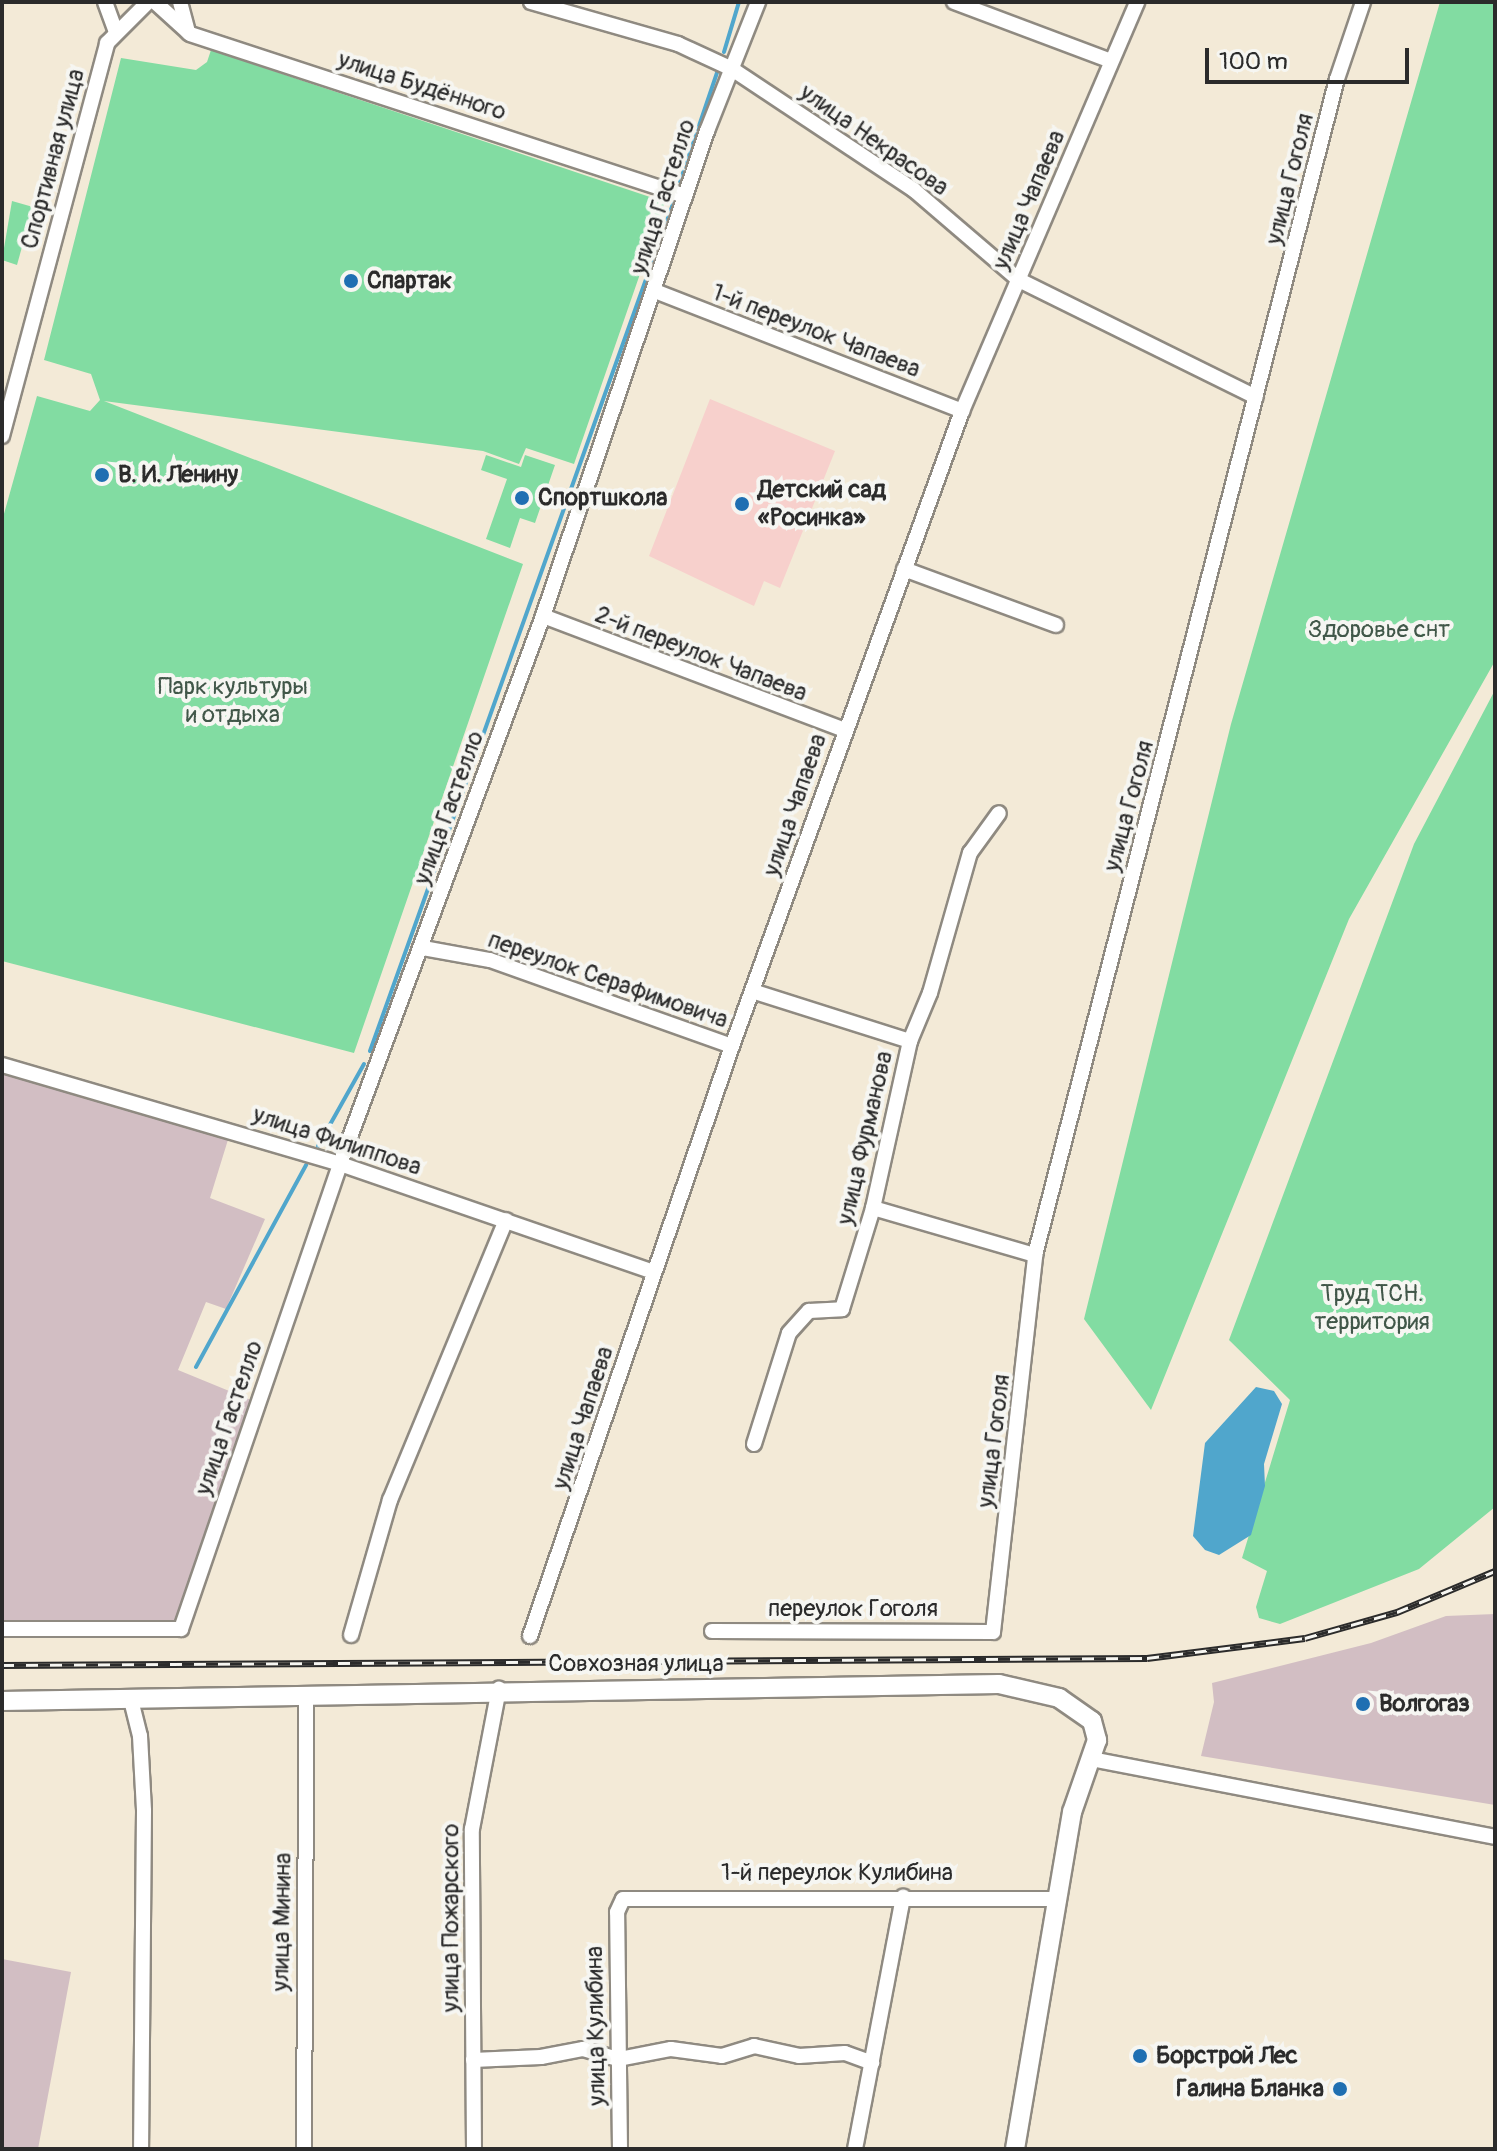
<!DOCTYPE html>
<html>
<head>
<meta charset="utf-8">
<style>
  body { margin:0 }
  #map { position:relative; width:1497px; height:2151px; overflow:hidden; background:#f3ead7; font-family:Pangolin,sans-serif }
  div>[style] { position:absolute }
  .built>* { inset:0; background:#f7d0cc }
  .industrial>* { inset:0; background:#d2bec3 }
  .green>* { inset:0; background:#82dca2 }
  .water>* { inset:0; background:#50a6cc }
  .stream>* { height:4px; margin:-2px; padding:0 2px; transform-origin:2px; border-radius:2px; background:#50a6cc }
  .roads { filter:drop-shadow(2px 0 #8f8a81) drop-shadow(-2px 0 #8f8a81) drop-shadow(0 2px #8f8a81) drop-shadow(0 -2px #8f8a81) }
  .minor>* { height:14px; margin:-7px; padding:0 7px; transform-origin:7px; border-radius:7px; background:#fff }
  .tertiary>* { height:18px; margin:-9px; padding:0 9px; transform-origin:9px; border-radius:9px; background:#fff }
  .rail>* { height:7px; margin-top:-3.5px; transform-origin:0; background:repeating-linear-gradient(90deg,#f6f6f2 0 12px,#2b2b2b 0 24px); box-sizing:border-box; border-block:2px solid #2b2b2b }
  .dots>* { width:22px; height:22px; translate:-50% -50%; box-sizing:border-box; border:4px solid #f6f6f2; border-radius:50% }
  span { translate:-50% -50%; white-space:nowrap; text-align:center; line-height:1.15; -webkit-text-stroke:8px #f6f6f2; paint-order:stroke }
  .street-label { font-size:24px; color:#2b2b2b }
  .poi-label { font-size:24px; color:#2b2b2b; font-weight:700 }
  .left { translate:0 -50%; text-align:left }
  .right { translate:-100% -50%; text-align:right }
  .park-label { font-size:24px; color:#415749 }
  .frame { position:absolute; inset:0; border:4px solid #2b2b2b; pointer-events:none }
  .scale { position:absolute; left:1205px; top:48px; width:204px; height:36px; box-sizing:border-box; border:4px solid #2b2b2b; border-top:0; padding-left:10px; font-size:24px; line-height:28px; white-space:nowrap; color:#2b2b2b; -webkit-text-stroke:6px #f6f6f2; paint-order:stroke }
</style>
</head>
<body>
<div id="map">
  <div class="built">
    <i style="clip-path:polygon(710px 399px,835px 451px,780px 588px,764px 581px,754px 606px,649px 556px)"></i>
  </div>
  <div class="industrial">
    <i style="clip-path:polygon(2px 1065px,231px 1130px,210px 1198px,265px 1219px,226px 1309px,206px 1302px,178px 1370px,256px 1402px,181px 1629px,2px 1629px)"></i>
    <i style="clip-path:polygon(1495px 1614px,1495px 1805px,1201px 1756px,1214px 1702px,1212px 1683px,1371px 1643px,1446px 1616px)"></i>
    <i style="clip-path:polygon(2px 1959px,71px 1972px,38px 2149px,2px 2149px)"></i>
  </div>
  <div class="green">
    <i style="clip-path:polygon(1440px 2px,1495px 2px,1495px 661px,1349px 919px,1151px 1410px,1084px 1319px,1231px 724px)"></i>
    <i style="clip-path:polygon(211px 50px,665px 202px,574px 464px,526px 448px,519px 464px,483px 451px,104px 401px,523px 564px,354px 1053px,2px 961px,2px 521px,37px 396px,90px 411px,100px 400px,91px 374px,44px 360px,121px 58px,196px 70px,207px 62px)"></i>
    <i style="clip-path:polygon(12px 201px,33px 207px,17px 265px,2px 260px)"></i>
    <i style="clip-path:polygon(486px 455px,521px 467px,525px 455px,555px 465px,535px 523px,520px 518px,510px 548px,486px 539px,507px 479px,481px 470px)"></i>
    <i style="clip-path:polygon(1495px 690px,1495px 1507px,1419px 1569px,1280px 1624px,1259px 1618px,1256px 1607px,1267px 1571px,1242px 1558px,1290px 1400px,1229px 1340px,1414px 844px)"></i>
  </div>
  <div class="water">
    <i style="clip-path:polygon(1256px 1387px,1274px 1391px,1282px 1404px,1264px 1464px,1265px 1486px,1251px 1535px,1219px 1555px,1205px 1550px,1193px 1536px,1205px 1443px)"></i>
  </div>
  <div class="stream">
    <i style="left:724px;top:52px;width:52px;rotate:-73.3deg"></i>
    <i style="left:680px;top:182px;width:115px;rotate:-71.3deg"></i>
    <i style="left:370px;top:1051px;width:900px;rotate:-70.32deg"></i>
    <i style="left:318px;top:1146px;width:94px;rotate:-60.7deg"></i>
    <i style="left:196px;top:1367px;width:230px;rotate:-61.4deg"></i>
  </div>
  <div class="roads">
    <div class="minor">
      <i style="left:105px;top:2px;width:30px;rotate:70deg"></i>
      <i style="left:155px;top:2px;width:47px;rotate:42.4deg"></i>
      <i style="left:190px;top:34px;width:521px;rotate:18.12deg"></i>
      <i style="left:180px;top:2px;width:31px;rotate:75deg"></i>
      <i style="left:531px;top:2px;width:153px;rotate:15.9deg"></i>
      <i style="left:678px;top:44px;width:60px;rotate:24.8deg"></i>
      <i style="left:732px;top:69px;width:219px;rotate:33.6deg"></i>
      <i style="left:914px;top:190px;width:138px;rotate:40.6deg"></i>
      <i style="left:1019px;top:280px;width:264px;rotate:26.3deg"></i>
      <i style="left:954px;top:2px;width:168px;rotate:20.6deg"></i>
      <i style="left:655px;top:291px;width:330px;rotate:21.3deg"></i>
      <i style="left:2px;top:436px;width:407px;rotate:-75deg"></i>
      <i style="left:107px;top:43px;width:58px;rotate:-45deg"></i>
      <i style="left:904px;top:569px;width:162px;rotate:20.2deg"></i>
      <i style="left:543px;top:616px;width:323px;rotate:20.7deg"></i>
      <i style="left:423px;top:948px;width:68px;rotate:10.2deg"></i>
      <i style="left:490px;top:960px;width:257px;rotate:19.6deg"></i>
      <i style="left:752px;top:991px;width:166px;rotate:17.6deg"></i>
      <i style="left:2px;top:1065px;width:352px;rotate:16.3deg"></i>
      <i style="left:340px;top:1164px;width:332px;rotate:19deg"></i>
      <i style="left:873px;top:1208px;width:169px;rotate:16.2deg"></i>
      <i style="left:754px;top:1444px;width:116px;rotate:-72.5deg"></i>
      <i style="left:789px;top:1333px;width:30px;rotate:-48deg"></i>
      <i style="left:809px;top:1311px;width:33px;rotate:-3deg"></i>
      <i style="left:842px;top:1309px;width:106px;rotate:-72.9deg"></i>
      <i style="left:873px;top:1208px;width:171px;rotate:-77.5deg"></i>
      <i style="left:910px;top:1041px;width:52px;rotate:-67.4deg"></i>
      <i style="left:930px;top:993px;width:146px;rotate:-74.1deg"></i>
      <i style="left:970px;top:853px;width:49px;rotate:-54.1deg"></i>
      <i style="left:2px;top:1629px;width:179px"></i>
      <i style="left:181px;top:1629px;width:491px;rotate:-71.1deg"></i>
      <i style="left:340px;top:1164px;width:584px;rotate:-69.67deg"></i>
      <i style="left:543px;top:616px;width:512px;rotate:-71.32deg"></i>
      <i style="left:707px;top:131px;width:139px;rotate:-68.4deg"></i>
      <i style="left:712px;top:1631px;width:281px;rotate:0.2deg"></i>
      <i style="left:993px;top:1632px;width:379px;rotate:-83.6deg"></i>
      <i style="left:1035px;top:1255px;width:1214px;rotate:-75.6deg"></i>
      <i style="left:1337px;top:79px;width:81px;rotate:-71.3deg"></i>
      <i style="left:351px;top:1635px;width:141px;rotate:-73.9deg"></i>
      <i style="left:390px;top:1500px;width:303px;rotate:-67.5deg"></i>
      <i style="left:530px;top:1636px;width:624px;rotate:-71.1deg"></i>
      <i style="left:732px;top:1046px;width:675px;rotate:-70.09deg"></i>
      <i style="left:962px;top:411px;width:445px;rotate:-66.8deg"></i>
      <i style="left:131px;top:1700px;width:37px;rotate:76deg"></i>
      <i style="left:140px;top:1736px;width:75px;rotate:86.9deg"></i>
      <i style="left:144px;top:1811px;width:338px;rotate:90.5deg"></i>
      <i style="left:1091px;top:1759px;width:411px;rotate:10.9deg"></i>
      <i style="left:473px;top:2060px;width:68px;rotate:-2.5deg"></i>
      <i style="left:541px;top:2057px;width:43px;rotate:-10.8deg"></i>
      <i style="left:583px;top:2049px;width:37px;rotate:16deg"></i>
      <i style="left:619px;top:2059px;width:53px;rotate:-10.9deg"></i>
      <i style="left:671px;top:2049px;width:51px;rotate:7.8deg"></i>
      <i style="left:722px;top:2056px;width:34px;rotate:-17deg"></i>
      <i style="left:754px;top:2046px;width:46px;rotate:12.5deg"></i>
      <i style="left:799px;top:2056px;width:46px;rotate:-3.7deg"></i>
      <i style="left:845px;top:2053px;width:29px;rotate:20deg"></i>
      <i style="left:304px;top:2149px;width:453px;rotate:-89.7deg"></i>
      <i style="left:474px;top:2149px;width:320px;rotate:-90.4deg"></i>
      <i style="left:472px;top:1829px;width:143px;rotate:-79.1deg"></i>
      <i style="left:620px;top:2149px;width:237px;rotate:-90.7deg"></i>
      <i style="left:617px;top:1912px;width:14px;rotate:-65deg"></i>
      <i style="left:623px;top:1899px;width:434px"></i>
      <i style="left:855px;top:2149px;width:257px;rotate:-79.2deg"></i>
    </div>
    <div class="tertiary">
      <i style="left:2px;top:1701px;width:997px;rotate:-0.98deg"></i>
      <i style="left:999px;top:1684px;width:62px;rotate:13.1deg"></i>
      <i style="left:1059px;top:1698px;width:40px;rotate:34.9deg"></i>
      <i style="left:1092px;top:1721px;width:20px;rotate:75deg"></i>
      <i style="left:1097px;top:1740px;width:76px;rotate:109.1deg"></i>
      <i style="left:1072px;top:1812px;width:342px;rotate:99.6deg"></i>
    </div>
  </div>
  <div class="rail">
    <i style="left:2px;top:1665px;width:1145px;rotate:-0.35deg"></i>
    <i style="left:1147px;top:1658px;width:159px;rotate:-7.2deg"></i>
    <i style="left:1305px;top:1638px;width:96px;rotate:-15.8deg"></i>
    <i style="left:1397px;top:1612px;width:106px;rotate:-22.7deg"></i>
  </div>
  <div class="dots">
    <i style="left:351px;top:281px;background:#1f6fb2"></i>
    <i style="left:102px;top:475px;background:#1f6fb2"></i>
    <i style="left:522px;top:498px;background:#1f6fb2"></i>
    <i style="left:742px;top:504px;background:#1f6fb2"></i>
    <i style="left:1363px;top:1704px;background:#1f6fb2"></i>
    <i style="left:1140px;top:2056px;background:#1f6fb2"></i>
    <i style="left:1340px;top:2089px;background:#1f6fb2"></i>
  </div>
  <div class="street-label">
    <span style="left:422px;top:86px;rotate:18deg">улица Будённого</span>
    <span style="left:874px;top:140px;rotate:35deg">улица Некрасова</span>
    <span style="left:53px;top:159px;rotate:-75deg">Спортивная улица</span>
    <span style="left:1290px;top:179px;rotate:-76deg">улица Гоголя</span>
    <span style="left:663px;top:197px;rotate:-72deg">улица Гастелло</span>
    <span style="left:1029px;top:200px;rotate:-67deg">улица Чапаева</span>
    <span style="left:816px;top:331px;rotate:21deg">1-й переулок Чапаева</span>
    <span style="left:701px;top:654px;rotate:21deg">2-й переулок Чапаева</span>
    <span style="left:795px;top:805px;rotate:-71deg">улица Чапаева</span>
    <span style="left:1129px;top:806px;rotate:-75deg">улица Гоголя</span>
    <span style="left:449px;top:808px;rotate:-70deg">улица Гастелло</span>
    <span style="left:608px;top:980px;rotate:19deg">переулок Серафимовича</span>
    <span style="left:865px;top:1138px;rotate:-77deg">улица Фурманова</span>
    <span style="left:337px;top:1141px;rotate:18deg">улица Филиппова</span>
    <span style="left:229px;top:1418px;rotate:-71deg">улица Гастелло</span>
    <span style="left:583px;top:1418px;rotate:-72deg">улица Чапаева</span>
    <span style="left:994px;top:1441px;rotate:-83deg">улица Гоголя</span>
    <span style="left:853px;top:1609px">переулок Гоголя</span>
    <span style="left:636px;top:1664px">Совхозная улица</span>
    <span style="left:837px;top:1873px">1-й переулок Кулибина</span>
    <span style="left:451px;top:1918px;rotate:-90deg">улица Пожарского</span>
    <span style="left:282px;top:1922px;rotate:-89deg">улица Минина</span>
    <span style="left:596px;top:2026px;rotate:-91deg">улица Кулибина</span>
  </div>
  <div class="poi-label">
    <span class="left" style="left:367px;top:281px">Спартак</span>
    <span class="left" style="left:118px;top:475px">В. И. Ленину</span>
    <span class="left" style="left:758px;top:504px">Детский сад<br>«Росинка»</span>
    <span class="left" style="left:538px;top:498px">Спортшкола</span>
    <span class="left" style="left:1379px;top:1704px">Волгогаз</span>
    <span class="left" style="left:1156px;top:2056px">Борстрой Лес</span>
    <span class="right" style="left:1324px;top:2089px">Галина Бланка</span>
  </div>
  <div class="park-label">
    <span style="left:1379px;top:630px">Здоровье снт</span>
    <span style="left:233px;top:701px">Парк культуры<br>и отдыха</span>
    <span style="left:1372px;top:1308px">Труд ТСН.<br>территория</span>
  </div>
  <div class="frame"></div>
  <div class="scale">100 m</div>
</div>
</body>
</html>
